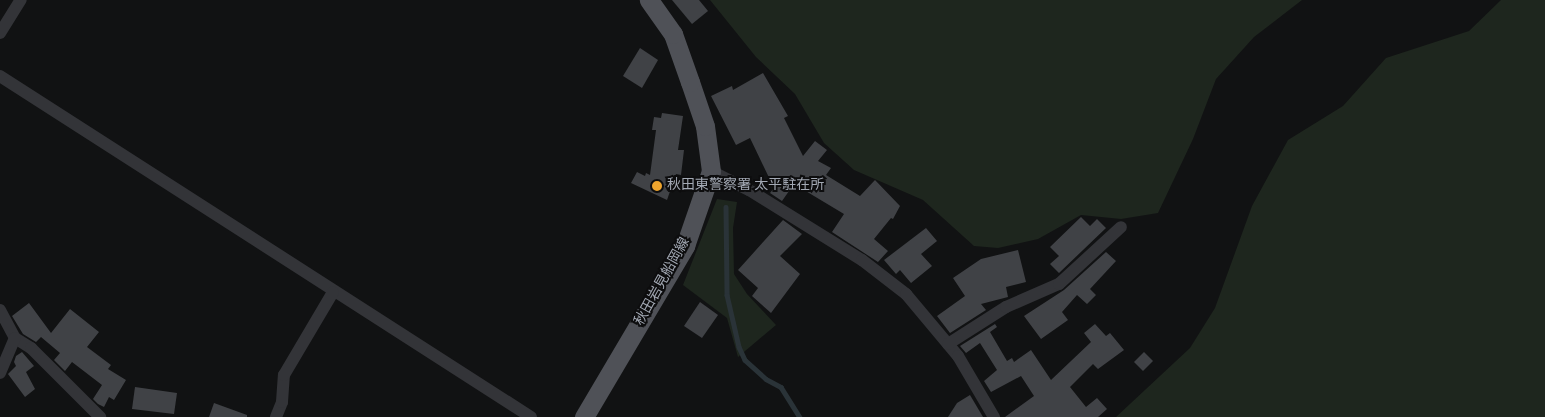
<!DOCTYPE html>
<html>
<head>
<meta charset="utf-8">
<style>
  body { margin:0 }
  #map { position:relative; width:1545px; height:417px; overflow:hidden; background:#111213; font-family:Overpass,"Noto Sans JP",sans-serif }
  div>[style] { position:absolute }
  .green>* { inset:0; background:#1e261e }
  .stream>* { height:4.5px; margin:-2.25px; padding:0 2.25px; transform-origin:2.25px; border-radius:2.25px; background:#2a3338 }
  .building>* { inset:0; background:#404246 }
  .street>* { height:12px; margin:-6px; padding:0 6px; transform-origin:6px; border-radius:6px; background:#333438 }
  .primary>* { height:19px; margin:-9.5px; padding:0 9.5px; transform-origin:9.5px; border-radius:9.5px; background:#4f5157 }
  .dots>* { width:14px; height:14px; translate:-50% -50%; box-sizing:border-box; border:2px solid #0d0d0e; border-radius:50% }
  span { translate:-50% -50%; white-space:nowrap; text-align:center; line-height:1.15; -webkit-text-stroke:4px #0d0d0e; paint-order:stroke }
  .poi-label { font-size:14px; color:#a3a9b4 }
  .left { translate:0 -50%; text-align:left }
  .street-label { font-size:14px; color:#a3a9b4 }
</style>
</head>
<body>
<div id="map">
  <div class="green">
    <i style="clip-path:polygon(710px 0,1302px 0,1254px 37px,1216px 79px,1193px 139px,1158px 213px,1121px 219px,1081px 215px,1038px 239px,998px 248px,974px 246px,923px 200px,854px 170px,824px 143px,795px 94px,756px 57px)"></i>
    <i style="clip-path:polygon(1501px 0,1545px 0,1545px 417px,1116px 417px,1190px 348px,1215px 308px,1252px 206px,1288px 140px,1343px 106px,1386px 58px,1469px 31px)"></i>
    <i style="clip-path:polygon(717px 199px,737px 202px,733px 228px,734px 274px,747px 294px,776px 325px,738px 357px,727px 318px,683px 285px)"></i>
  </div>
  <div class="stream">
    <i style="left:726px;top:207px;width:88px;rotate:89.3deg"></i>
    <i style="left:727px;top:295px;width:53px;rotate:77deg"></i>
    <i style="left:739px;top:347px;width:14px;rotate:65deg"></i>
    <i style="left:745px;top:360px;width:28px;rotate:42deg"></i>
    <i style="left:766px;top:379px;width:17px;rotate:28deg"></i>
    <i style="left:781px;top:387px;width:36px;rotate:58deg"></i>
  </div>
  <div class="building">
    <i style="clip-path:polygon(672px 0,699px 0,708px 11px,692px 24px)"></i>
    <i style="clip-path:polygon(640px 48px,658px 60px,642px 88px,623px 76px)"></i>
    <i style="clip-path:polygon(763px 73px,788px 116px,784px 118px,803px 156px,815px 141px,827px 150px,818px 161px,831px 168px,826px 175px,860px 196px,875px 180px,900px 206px,893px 219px,891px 218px,874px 239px,888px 251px,878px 262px,832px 232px,844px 214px,794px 184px,782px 201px,770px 193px,774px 188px,750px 138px,736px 145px,711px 96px,732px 86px,733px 90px)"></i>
    <i style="clip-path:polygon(662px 113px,683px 116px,678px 150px,684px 150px,681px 175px,676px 174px,667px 200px,631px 183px,637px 172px,645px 176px,646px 173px,650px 175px,656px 130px,652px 130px,654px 117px,661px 118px)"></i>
    <i style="clip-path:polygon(1081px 217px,1090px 226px,1097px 219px,1106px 228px,1059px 273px,1050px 264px,1059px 256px,1050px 247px)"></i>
    <i style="clip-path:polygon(783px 220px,802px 234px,780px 256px,800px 274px,771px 313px,752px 296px,758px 288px,738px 270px)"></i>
    <i style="clip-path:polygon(926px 228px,937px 241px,921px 254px,932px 266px,911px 283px,900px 270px,896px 274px,884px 260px)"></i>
    <i style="clip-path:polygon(1018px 250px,1026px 282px,1006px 287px,1008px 297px,981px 304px,986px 310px,950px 333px,937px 316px,965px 296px,953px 278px,981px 259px)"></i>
    <i style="clip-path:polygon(1106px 252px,1116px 261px,1090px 289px,1096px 295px,1087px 304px,1077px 295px,1062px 312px,1068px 320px,1041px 339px,1024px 316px,1064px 290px)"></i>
    <i style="clip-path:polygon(700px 302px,718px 315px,702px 338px,684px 326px)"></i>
    <i style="clip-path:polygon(29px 303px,51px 333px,70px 309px,99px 332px,87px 347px,111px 365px,108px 369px,126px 380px,114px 400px,109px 397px,104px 407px,98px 404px,93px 399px,102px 385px,72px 362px,65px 371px,54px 360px,60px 353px,41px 337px,36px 342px,23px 334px,12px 316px)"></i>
    <i style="clip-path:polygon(995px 324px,997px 327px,990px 332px,1007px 361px,1012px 358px,1014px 362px,1031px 350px,1051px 380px,1091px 342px,1084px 333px,1095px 324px,1106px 336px,1110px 333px,1124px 350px,1098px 369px,1093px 364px,1070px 387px,1086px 407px,1097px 398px,1107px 409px,1098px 417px,1005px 417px,1034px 396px,1021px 376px,991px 392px,984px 381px,997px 370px,980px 343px,966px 353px,960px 346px)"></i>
    <i style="clip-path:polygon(22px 352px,34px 366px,26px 372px,35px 389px,25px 397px,8px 374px,16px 366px,14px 362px,16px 356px)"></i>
    <i style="clip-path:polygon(1144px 352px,1153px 361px,1143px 371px,1134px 362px)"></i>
    <i style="clip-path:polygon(135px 387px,177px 393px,174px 414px,132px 409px)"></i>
    <i style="clip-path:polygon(970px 395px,983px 417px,948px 417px,957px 403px)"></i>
    <i style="clip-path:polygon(214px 403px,247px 415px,247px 417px,209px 417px)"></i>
  </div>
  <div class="street">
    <i style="left:0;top:33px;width:39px;rotate:-58deg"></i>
    <i style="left:0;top:76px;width:631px;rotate:32.71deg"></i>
    <i style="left:711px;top:171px;width:42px;rotate:26.6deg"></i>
    <i style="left:749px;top:190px;width:133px;rotate:31.8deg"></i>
    <i style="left:862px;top:260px;width:56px;rotate:37.7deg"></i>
    <i style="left:906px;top:294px;width:81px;rotate:50deg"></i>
    <i style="left:958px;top:356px;width:71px;rotate:59.5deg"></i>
    <i style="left:0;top:310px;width:32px;rotate:62deg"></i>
    <i style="left:15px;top:338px;width:19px;rotate:32deg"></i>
    <i style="left:31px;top:348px;width:98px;rotate:45deg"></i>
    <i style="left:948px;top:344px;width:69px;rotate:-32.5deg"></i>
    <i style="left:1006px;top:307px;width:58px;rotate:-23.5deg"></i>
    <i style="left:1059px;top:284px;width:84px;rotate:-42.6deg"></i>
    <i style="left:0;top:373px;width:38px;rotate:-67deg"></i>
    <i style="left:276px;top:417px;width:16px;rotate:-68deg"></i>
    <i style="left:282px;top:402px;width:27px;rotate:-86deg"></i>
    <i style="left:284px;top:375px;width:96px;rotate:-59.4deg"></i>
  </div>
  <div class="primary">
    <i style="left:584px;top:417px;width:199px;rotate:-59.4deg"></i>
    <i style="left:685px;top:246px;width:79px;rotate:-70.9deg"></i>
    <i style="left:711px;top:171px;width:45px;rotate:-97.6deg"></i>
    <i style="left:705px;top:126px;width:46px;rotate:-108.8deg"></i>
    <i style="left:690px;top:82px;width:51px;rotate:-109.5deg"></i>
    <i style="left:673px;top:34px;width:42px;rotate:-125.2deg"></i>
  </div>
  <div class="dots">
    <i style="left:657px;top:186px;background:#efa52e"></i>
  </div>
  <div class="poi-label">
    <span class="left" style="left:667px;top:186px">秋田東警察署 太平駐在所</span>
  </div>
  <div class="street-label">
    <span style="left:663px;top:282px;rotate:-61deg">秋田岩見船岡線</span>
  </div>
</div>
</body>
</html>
